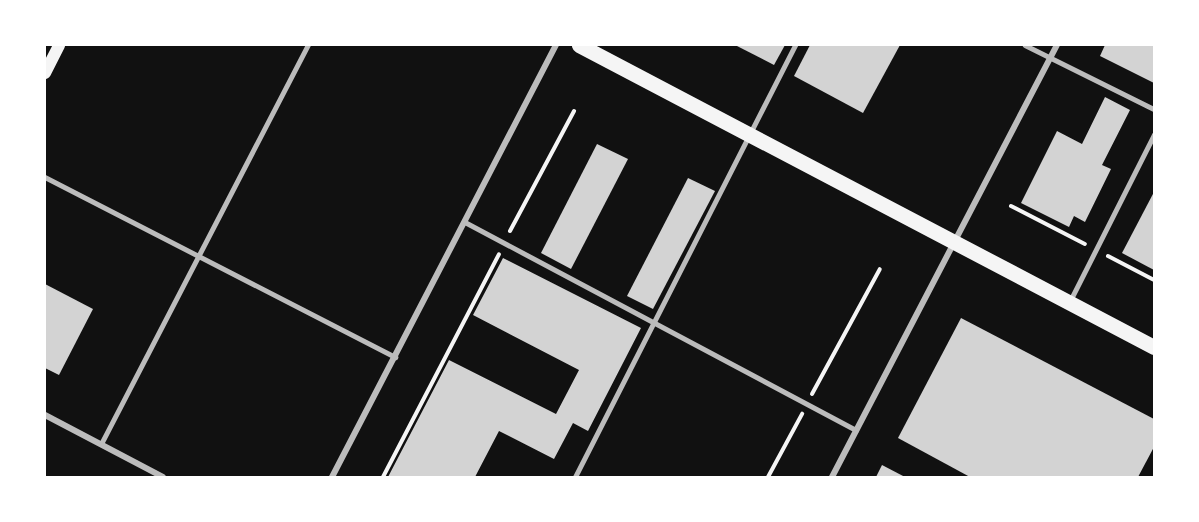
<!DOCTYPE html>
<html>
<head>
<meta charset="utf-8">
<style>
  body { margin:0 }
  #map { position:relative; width:1199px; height:522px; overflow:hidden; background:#111; font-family:Overpass,sans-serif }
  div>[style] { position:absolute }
  .building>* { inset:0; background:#d3d3d3 }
  .path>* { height:4px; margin:-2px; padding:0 2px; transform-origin:2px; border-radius:2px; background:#f5f5f5 }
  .service>* { height:4.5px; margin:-2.25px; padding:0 2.25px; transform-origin:2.25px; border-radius:2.25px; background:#bcbcbc }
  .minor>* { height:6px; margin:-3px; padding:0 3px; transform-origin:3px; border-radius:3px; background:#bcbcbc }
  .secondary>* { height:12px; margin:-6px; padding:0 6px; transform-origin:6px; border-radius:6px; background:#f5f5f5 }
  .primary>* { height:15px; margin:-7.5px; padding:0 7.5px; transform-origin:7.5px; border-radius:7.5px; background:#f5f5f5 }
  span { translate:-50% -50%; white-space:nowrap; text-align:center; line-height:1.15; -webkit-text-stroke:5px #fff; paint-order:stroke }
  .frame { position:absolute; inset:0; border:46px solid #fff; pointer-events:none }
</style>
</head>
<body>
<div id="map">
  <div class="building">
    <i style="clip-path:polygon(735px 45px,785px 45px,774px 65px)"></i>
    <i style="clip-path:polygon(810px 45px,900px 45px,863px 113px,794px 76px)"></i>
    <i style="clip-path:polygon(1105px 45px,1154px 45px,1154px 83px,1100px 56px)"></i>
    <i style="clip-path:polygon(1105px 97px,1130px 110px,1102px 165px,1111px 169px,1085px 222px,1074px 216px,1069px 227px,1021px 203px,1057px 131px,1082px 144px)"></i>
    <i style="clip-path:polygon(597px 144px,628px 159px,571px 269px,541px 253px)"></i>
    <i style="clip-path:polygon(688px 178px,715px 191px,653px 309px,627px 296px)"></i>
    <i style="clip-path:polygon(1154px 192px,1154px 270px,1122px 253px)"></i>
    <i style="clip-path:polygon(503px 258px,641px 328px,588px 431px,573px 423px,554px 459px,499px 431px,475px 477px,388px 477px,449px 360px,556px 414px,579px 370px,473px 315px)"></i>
    <i style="clip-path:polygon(45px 284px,93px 309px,59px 375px,45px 368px)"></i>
    <i style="clip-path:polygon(961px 318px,1154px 419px,1154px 447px,1138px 477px,970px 477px,898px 438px)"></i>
    <i style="clip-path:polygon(882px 465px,905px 477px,876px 477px)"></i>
  </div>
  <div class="path">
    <i style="left:1011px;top:206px;width:83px;rotate:27.2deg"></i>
    <i style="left:510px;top:231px;width:136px;rotate:-61.9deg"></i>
    <i style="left:1108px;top:256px;width:52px;rotate:27.6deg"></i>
    <i style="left:812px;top:394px;width:142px;rotate:-61.5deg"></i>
    <i style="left:383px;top:477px;width:251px;rotate:-62.5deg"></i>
    <i style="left:768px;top:477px;width:72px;rotate:-61.6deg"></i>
  </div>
  <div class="service">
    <i style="left:1025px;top:45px;width:144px;rotate:26.4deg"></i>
    <i style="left:45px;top:177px;width:394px;rotate:27.2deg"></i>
    <i style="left:465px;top:222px;width:443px;rotate:28deg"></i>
    <i style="left:1071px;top:299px;width:184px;rotate:-63.2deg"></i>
    <i style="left:101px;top:444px;width:449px;rotate:-62.6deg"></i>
    <i style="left:575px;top:477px;width:485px;rotate:-63deg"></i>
  </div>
  <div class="minor">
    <i style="left:45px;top:415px;width:133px;rotate:27.7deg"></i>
    <i style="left:332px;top:477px;width:487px;rotate:-62.6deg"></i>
    <i style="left:832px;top:477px;width:487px;rotate:-62.5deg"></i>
  </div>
  <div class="secondary">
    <i style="left:45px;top:73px;width:31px;rotate:-63deg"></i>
  </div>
  <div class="primary">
    <i style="left:579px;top:45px;width:649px;rotate:27.71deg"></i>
  </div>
  <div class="frame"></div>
</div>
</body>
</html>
